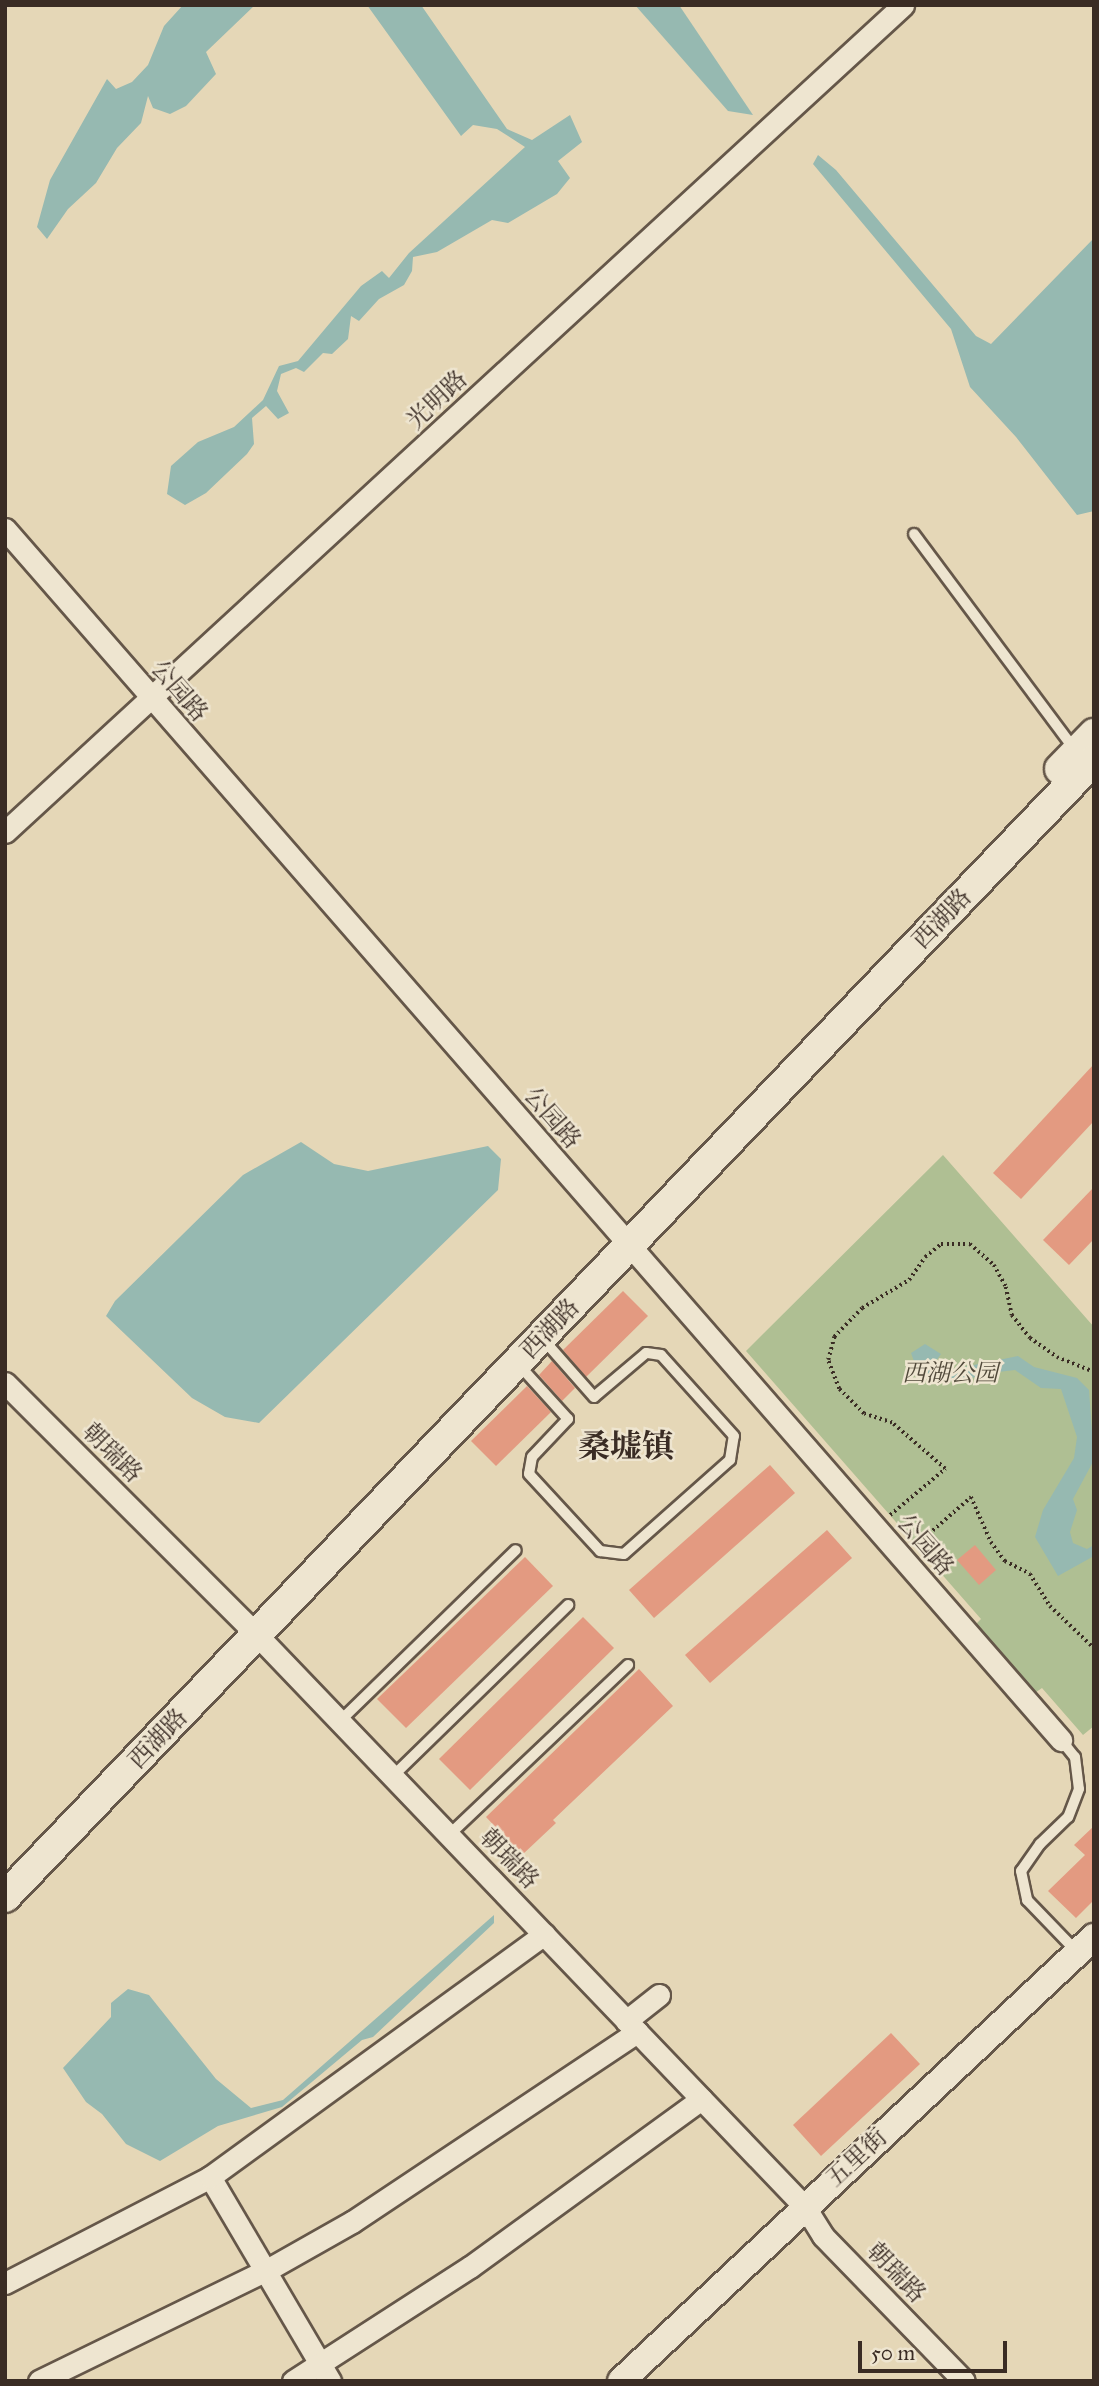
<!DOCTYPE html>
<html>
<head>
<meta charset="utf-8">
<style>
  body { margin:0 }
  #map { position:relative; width:1099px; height:2386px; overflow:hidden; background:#e5d7b7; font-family:"IM FELL Great Primer","Noto Serif SC",serif }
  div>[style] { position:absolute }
  .green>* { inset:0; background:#afbf93 }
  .water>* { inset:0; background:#96b9b1 }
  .building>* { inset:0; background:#e39a81 }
  .path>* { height:3.5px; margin-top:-1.75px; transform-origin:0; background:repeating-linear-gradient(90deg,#3a2c24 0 2px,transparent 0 5.5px) }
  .roads { filter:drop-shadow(2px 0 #655749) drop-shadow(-2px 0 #655749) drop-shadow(0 2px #655749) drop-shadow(0 -2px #655749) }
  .service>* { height:10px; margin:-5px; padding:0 5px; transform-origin:5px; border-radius:5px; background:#eee5d0 }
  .minor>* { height:21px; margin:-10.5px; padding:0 10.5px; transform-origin:10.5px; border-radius:10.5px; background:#eee5d0 }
  .tertiary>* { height:26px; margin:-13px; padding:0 13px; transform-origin:13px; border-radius:13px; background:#eee5d0 }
  .secondary>* { height:30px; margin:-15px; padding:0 15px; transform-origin:15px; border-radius:15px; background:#eee5d0 }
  span { translate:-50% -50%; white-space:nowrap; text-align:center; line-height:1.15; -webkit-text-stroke:5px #eee5d0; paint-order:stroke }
  .street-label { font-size:24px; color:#3a2c24 }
  .park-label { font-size:24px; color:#51493a; font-style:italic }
  .district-label { font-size:32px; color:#3a2c24; font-weight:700 }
  .frame { position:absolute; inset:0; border:7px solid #3a2c24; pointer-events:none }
  .scale { position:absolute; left:858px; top:2341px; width:149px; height:32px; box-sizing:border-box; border:4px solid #3a2c24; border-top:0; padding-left:9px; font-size:21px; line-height:24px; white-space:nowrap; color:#3a2c24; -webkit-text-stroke:5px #eee5d0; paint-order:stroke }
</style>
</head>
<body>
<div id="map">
  <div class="green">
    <i style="clip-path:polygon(943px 1155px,1094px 1327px,1094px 1726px,1083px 1735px,1042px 1688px,1032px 1695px,973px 1627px,981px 1619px,746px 1351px)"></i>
  </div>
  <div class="water">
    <i style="clip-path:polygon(183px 5px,255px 5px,206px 52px,216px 74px,186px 106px,170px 114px,153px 108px,148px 96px,141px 123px,117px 148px,96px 183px,68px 209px,47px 239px,37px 227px,50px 180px,107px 79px,116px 89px,132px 82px,148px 65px,164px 26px)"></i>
    <i style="clip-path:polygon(367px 5px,421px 5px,507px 129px,532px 140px,570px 115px,582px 142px,558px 161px,570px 178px,557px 194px,508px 223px,492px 220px,437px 252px,413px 257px,412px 271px,404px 285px,379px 299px,359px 321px,351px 316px,348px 339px,332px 354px,323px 353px,304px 372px,296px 368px,281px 374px,277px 391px,289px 413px,278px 419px,266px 406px,252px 418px,254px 444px,247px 454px,206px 493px,185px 505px,167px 494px,171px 466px,198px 442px,234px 427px,263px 400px,279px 366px,298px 361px,361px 286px,382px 271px,389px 278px,409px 253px,525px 147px,497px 129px,473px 125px,461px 136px)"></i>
    <i style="clip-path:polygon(635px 5px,679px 5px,753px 115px,728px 111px)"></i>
    <i style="clip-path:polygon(818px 155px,836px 170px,976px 336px,991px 344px,1094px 238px,1094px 511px,1077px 515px,1016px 437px,970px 387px,951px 329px,813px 164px)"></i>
    <i style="clip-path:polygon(301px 1142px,334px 1164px,368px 1171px,488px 1146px,501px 1159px,498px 1190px,259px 1423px,225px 1417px,192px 1398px,106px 1316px,115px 1301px,243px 1175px)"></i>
    <i style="clip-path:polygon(925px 1344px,941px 1354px,931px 1368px,944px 1371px,1018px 1356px,1034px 1367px,1077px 1378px,1089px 1390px,1094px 1460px,1073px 1499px,1077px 1510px,1070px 1532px,1073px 1543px,1087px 1549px,1094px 1545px,1094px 1556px,1058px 1576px,1035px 1537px,1043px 1510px,1074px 1458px,1077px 1437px,1061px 1389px,1041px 1388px,1015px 1370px,981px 1374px,964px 1382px,929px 1378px,916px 1367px,911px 1353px)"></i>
    <i style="clip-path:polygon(494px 1915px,494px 1923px,373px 2037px,362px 2040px,282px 2107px,218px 2126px,160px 2161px,126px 2144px,102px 2114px,86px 2102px,63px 2068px,111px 2017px,111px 2003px,128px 1989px,149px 1995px,216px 2079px,251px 2108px,283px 2100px)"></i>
  </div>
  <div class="building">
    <i style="clip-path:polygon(1094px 1064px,1094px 1121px,1021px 1199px,993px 1173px)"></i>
    <i style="clip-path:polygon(1094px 1187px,1094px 1239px,1069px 1265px,1043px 1240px)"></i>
    <i style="clip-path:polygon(623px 1291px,648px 1316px,586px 1377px,563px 1350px)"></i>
    <i style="clip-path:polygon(552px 1361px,575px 1388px,562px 1401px,539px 1375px)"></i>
    <i style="clip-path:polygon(527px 1386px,551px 1412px,496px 1466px,471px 1441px)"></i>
    <i style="clip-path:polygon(770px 1465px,795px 1493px,654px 1618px,629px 1590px)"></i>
    <i style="clip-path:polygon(827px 1530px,852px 1558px,710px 1683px,685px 1655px)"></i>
    <i style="clip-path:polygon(975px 1545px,996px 1570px,979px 1585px,957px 1560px)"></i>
    <i style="clip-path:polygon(525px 1557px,553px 1586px,406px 1728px,377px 1699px)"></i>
    <i style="clip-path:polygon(583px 1617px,614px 1648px,470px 1790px,439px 1759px)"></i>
    <i style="clip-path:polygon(639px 1669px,673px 1706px,553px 1820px,556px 1823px,522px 1855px,486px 1817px)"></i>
    <i style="clip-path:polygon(1094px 1826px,1094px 1900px,1076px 1918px,1048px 1891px,1085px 1855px,1074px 1845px)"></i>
    <i style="clip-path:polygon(891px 2033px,920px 2064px,821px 2156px,793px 2125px)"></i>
  </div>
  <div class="path">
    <i style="left:890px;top:1515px;width:72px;rotate:-39.9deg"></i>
    <i style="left:945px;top:1469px;width:70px;rotate:-139deg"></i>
    <i style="left:892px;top:1423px;width:29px;rotate:-162deg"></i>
    <i style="left:864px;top:1414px;width:35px;rotate:-135deg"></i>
    <i style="left:839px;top:1389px;width:31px;rotate:-111deg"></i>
    <i style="left:828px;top:1360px;width:24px;rotate:-75deg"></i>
    <i style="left:834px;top:1337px;width:40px;rotate:-46deg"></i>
    <i style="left:862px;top:1308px;width:55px;rotate:-30.8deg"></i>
    <i style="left:909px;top:1280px;width:28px;rotate:-55deg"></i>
    <i style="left:925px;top:1257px;width:21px;rotate:-39deg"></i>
    <i style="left:941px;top:1244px;width:29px"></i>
    <i style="left:970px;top:1244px;width:32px;rotate:41deg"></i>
    <i style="left:994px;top:1265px;width:25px;rotate:61deg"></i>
    <i style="left:1006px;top:1287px;width:29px;rotate:78deg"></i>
    <i style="left:1012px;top:1315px;width:29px;rotate:52deg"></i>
    <i style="left:1030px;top:1338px;width:33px;rotate:35deg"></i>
    <i style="left:1057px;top:1357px;width:40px;rotate:22deg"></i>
    <i style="left:916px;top:1545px;width:73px;rotate:-41.1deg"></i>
    <i style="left:971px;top:1497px;width:49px;rotate:66deg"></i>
    <i style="left:991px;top:1542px;width:24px;rotate:54deg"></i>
    <i style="left:1005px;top:1561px;width:28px;rotate:27deg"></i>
    <i style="left:1030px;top:1574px;width:38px;rotate:58deg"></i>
    <i style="left:1050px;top:1606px;width:61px;rotate:43.7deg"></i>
  </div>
  <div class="roads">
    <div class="service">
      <i style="left:914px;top:534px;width:269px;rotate:53.3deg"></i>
      <i style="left:519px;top:1365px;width:73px;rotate:47.8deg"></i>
      <i style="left:568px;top:1419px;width:52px;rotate:133.5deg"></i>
      <i style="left:532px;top:1457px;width:17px;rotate:100deg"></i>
      <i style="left:529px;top:1474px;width:105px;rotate:47.3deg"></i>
      <i style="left:600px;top:1551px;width:24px;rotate:7deg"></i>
      <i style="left:624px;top:1554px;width:142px;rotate:-41.6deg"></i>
      <i style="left:730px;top:1460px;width:24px;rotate:-81deg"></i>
      <i style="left:734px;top:1436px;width:109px;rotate:-132deg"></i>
      <i style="left:661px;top:1355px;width:15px;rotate:-172deg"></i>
      <i style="left:646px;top:1353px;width:68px;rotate:139.8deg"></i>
      <i style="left:594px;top:1397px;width:79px;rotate:-131.4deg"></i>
      <i style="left:340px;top:1721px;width:245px;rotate:-44.2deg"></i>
      <i style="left:1061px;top:1740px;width:22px;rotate:51deg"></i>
      <i style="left:1075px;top:1757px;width:32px;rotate:83deg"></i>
      <i style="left:1079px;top:1789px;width:30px;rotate:111deg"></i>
      <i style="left:1068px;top:1817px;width:39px;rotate:136deg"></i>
      <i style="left:1040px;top:1844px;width:33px;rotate:125deg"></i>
      <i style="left:1021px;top:1871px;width:30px;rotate:78deg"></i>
      <i style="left:1027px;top:1900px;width:74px;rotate:46.1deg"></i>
      <i style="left:393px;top:1776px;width:245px;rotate:-44.3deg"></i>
      <i style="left:449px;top:1835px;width:247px;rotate:-43.5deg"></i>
    </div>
    <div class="minor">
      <i style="left:5px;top:529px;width:1607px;rotate:48.91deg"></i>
      <i style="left:5px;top:832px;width:1221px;rotate:-42.64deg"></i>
      <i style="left:5px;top:1383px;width:356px;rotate:45deg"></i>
      <i style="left:257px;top:1635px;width:792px;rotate:46.23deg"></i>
      <i style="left:805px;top:2207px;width:34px;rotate:58deg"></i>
      <i style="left:823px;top:2236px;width:202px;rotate:45.8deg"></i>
      <i style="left:626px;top:2021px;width:42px;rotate:-38.2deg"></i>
      <i style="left:210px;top:2177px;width:237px;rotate:59.5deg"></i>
      <i style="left:5px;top:2283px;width:231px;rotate:-27.3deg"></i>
      <i style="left:210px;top:2177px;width:413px;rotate:-36deg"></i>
      <i style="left:39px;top:2381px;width:254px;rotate:-26deg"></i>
      <i style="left:267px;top:2270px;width:98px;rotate:-29.5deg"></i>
      <i style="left:352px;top:2222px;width:343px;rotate:-33.7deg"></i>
      <i style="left:293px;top:2381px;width:211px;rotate:-32.8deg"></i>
      <i style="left:470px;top:2267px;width:286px;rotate:-36deg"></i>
    </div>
    <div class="tertiary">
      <i style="left:621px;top:2381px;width:649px;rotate:-43.19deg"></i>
    </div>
    <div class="secondary">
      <i style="left:1060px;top:769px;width:49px;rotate:-45.8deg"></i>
      <i style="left:5px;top:1897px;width:1574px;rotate:-46.24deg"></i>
    </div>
  </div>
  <div class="street-label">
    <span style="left:437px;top:400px;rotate:-43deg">光明路</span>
    <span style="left:179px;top:691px;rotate:49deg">公园路</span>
    <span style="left:942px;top:919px;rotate:-46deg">西湖路</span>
    <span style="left:552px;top:1118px;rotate:49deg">公园路</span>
    <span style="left:550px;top:1329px;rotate:-46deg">西湖路</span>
    <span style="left:112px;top:1453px;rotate:45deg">朝瑞路</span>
    <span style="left:925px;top:1545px;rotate:49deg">公园路</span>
    <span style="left:158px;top:1739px;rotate:-46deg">西湖路</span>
    <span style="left:509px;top:1859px;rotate:46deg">朝瑞路</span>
    <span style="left:857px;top:2158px;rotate:-43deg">五里街</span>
    <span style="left:896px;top:2273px;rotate:46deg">朝瑞路</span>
  </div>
  <div class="park-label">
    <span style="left:950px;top:1374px">西湖公园</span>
  </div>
  <div class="district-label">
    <span style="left:626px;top:1447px">桑墟镇</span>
  </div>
  <div class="frame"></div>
  <div class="scale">50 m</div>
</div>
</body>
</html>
